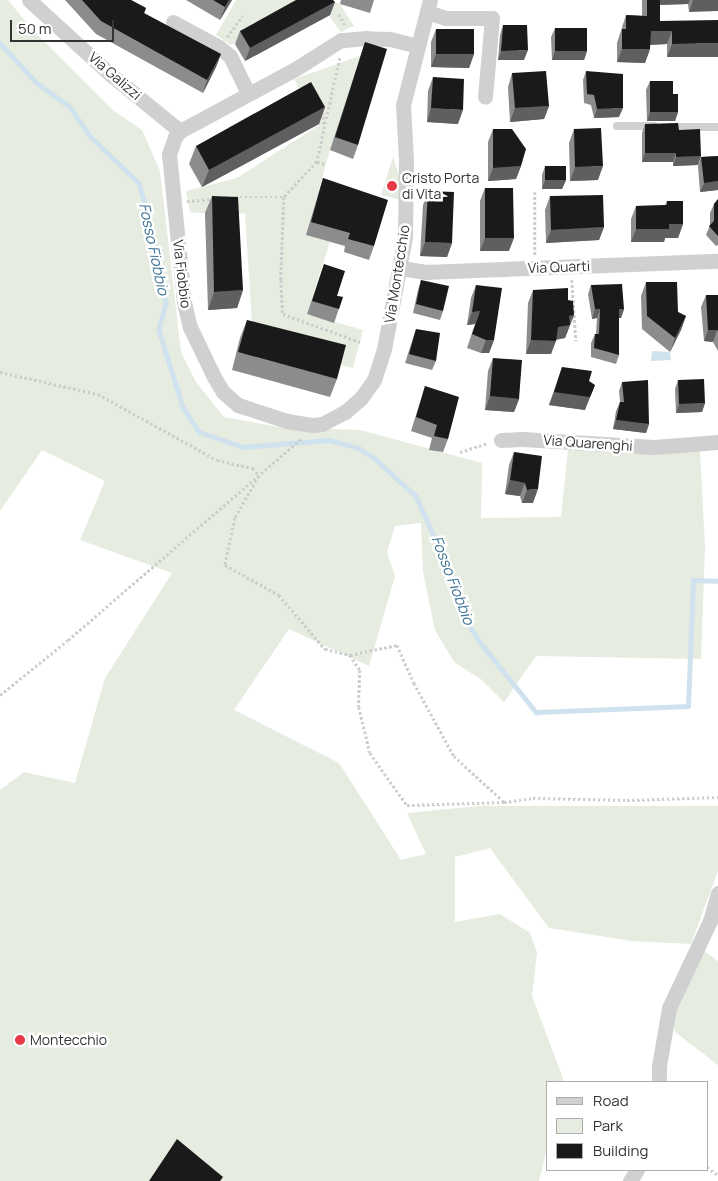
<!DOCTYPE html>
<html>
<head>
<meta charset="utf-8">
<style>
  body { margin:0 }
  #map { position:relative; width:718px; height:1181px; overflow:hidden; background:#fff; font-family:Manrope,sans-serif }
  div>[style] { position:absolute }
  .green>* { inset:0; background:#e6ecdf }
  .water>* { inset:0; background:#cfe2ee }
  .stream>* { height:4.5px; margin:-2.25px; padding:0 2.25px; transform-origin:2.25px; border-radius:2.25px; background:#cfe2ee }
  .path>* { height:2.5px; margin-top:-1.25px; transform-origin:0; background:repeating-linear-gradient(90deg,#cdcdcd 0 2.5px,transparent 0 5px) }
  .lane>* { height:8px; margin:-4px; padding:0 4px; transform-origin:4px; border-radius:4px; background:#d0d0d0 }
  .street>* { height:15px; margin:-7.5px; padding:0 7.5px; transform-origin:7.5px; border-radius:7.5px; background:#d0d0d0 }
  .wall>* { inset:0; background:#8c8c8c }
  .shaded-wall>* { inset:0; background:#5f5f5f }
  .building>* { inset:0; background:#1a1a1a }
  .dots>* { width:14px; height:14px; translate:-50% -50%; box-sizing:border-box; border:2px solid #fff; border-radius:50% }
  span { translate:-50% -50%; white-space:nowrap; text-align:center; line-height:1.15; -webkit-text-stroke:5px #fff; paint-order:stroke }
  .street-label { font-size:14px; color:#333 }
  .poi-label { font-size:14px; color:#333 }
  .left { translate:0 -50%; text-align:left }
  .water-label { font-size:15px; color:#3f7597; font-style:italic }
  .legend { position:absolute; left:546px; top:1081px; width:162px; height:90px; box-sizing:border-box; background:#fff; border:1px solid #adadad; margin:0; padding:6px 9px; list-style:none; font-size:15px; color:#333 }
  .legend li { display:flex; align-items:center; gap:10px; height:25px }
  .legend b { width:25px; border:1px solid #adadad }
  .scale { position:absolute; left:10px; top:20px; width:104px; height:22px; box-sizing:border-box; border:2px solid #333; border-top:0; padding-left:6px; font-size:15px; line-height:18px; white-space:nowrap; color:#333; -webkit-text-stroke:4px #fff; paint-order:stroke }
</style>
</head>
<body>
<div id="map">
  <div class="green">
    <i style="clip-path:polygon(0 0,8px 0,30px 27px,114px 111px,142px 130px,160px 171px,181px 352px,196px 382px,224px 417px,279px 427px,360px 430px,482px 463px,481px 518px,561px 517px,568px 450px,700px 450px,705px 547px,701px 659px,536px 656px,504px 702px,482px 680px,454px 662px,435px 630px,423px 572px,421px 523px,395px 526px,387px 552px,395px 576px,369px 666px,289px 629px,234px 710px,339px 763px,401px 860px,426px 854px,407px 813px,479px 806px,718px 806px,718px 871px,691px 944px,632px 941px,549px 928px,490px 848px,455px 857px,455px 922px,500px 914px,530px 933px,537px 952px,532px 996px,563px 1078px,562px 1082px,547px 1082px,547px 1148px,539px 1181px,0 1181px,0 790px,24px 772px,75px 783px,105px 678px,172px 573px,80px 540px,105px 481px,42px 450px,0 511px)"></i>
    <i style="clip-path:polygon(236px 0,305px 0,231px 45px,216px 35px)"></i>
    <i style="clip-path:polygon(317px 0,330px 0,340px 4px,354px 26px,341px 32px)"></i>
    <i style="clip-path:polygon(360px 56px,330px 150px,306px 235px,330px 242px,307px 314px,363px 330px,353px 368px,240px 338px,252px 324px,245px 213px,231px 215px,190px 212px,186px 191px,237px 178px,319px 125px,294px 79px)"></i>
    <i style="clip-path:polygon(393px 157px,407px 201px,381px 195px)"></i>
    <i style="clip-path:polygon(697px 946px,718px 961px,718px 1065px,675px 1032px,669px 1008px)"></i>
  </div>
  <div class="water">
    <i style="clip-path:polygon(652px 351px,670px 352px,671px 360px,651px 361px)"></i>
  </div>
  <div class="stream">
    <i style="left:0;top:43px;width:53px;rotate:47.3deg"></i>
    <i style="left:36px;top:82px;width:42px;rotate:36.3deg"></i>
    <i style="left:70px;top:107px;width:38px;rotate:55deg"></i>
    <i style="left:92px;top:138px;width:65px;rotate:43.8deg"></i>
    <i style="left:139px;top:183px;width:48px;rotate:74.2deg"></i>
    <i style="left:152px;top:229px;width:75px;rotate:79.3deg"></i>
    <i style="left:166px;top:303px;width:28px;rotate:105deg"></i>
    <i style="left:159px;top:330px;width:81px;rotate:72.7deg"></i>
    <i style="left:183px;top:407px;width:30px;rotate:57deg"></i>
    <i style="left:199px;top:432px;width:46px;rotate:18.8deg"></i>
    <i style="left:243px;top:447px;width:86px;rotate:-4.7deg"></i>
    <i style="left:329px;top:440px;width:31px;rotate:15deg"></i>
    <i style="left:359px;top:448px;width:18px;rotate:34deg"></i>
    <i style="left:374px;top:458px;width:57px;rotate:42.1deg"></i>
    <i style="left:416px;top:496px;width:44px;rotate:65.8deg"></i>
    <i style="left:434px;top:536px;width:15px;rotate:53deg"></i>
    <i style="left:443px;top:548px;width:25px;rotate:69deg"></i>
    <i style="left:452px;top:571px;width:45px;rotate:76deg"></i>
    <i style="left:463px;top:615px;width:32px;rotate:58deg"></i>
    <i style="left:480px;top:642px;width:90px;rotate:51.3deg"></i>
    <i style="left:536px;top:712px;width:152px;rotate:-2.3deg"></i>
    <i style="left:688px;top:706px;width:126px;rotate:-87.7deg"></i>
    <i style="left:693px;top:580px;width:25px;rotate:2deg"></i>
  </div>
  <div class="path">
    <i style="left:339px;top:14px;width:13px;rotate:61deg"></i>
    <i style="left:227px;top:37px;width:26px;rotate:-54deg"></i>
    <i style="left:340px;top:58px;width:107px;rotate:102.5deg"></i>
    <i style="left:317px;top:162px;width:48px;rotate:133.3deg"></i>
    <i style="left:284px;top:197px;width:83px;rotate:92.1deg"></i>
    <i style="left:281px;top:280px;width:34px;rotate:87deg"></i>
    <i style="left:283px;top:314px;width:82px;rotate:20deg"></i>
    <i style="left:322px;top:112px;width:15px;rotate:79deg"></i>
    <i style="left:317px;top:162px;width:9px;rotate:13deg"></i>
    <i style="left:535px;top:192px;width:63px;rotate:90deg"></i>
    <i style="left:235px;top:197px;width:49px"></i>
    <i style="left:187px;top:201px;width:25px;rotate:-5deg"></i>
    <i style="left:572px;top:280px;width:61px;rotate:86.2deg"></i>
    <i style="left:0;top:372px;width:100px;rotate:12.7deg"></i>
    <i style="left:98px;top:394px;width:136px;rotate:29deg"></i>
    <i style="left:217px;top:460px;width:37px;rotate:13deg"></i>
    <i style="left:253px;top:468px;width:10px;rotate:53deg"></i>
    <i style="left:259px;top:476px;width:48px;rotate:119.7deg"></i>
    <i style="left:235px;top:518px;width:48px;rotate:102deg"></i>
    <i style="left:225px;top:565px;width:62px;rotate:29.1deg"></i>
    <i style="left:279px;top:595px;width:71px;rotate:49.6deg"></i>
    <i style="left:325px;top:649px;width:26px;rotate:13deg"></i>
    <i style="left:350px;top:655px;width:48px;rotate:-12deg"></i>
    <i style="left:397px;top:645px;width:42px;rotate:65.9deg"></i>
    <i style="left:414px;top:683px;width:83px;rotate:61.3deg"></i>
    <i style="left:454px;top:756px;width:68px;rotate:42.6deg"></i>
    <i style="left:504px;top:802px;width:29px;rotate:-8deg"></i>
    <i style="left:533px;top:798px;width:94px;rotate:1.2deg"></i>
    <i style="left:627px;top:800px;width:91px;rotate:-1.9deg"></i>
    <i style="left:460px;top:452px;width:28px;rotate:-18deg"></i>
    <i style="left:350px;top:655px;width:18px;rotate:56deg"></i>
    <i style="left:360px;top:670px;width:37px;rotate:92deg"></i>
    <i style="left:359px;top:707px;width:47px;rotate:76.6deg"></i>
    <i style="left:370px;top:753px;width:64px;rotate:54.6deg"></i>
    <i style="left:407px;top:805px;width:97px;rotate:-1.8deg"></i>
    <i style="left:0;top:695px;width:87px;rotate:-39deg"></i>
    <i style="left:68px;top:640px;width:309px;rotate:-40.8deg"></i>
    <i style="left:707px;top:1167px;width:14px;rotate:36deg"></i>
  </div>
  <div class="lane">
    <i style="left:617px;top:126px;width:37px"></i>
    <i style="left:670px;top:127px;width:48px"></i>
  </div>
  <div class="street">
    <i style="left:29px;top:0;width:110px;rotate:42.4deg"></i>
    <i style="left:110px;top:74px;width:90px;rotate:39.2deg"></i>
    <i style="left:427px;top:12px;width:20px;rotate:18deg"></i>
    <i style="left:446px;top:18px;width:46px"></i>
    <i style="left:492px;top:18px;width:79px;rotate:95.1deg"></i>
    <i style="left:173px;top:22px;width:52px;rotate:28.5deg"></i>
    <i style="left:219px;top:47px;width:14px;rotate:39deg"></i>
    <i style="left:230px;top:56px;width:41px;rotate:64.1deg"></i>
    <i style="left:418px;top:46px;width:30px;rotate:-166deg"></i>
    <i style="left:389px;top:39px;width:23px;rotate:-178deg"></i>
    <i style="left:366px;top:38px;width:25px;rotate:175deg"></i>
    <i style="left:341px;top:40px;width:52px;rotate:147.5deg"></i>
    <i style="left:297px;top:68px;width:133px;rotate:151.7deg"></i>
    <i style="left:180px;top:131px;width:8px;rotate:130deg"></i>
    <i style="left:175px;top:137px;width:18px;rotate:109deg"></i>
    <i style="left:169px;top:154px;width:149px;rotate:84.2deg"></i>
    <i style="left:184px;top:302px;width:26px;rotate:77deg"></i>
    <i style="left:190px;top:327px;width:55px;rotate:64.4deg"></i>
    <i style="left:214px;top:377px;width:17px;rotate:59deg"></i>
    <i style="left:223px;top:392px;width:20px;rotate:41deg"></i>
    <i style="left:238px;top:405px;width:52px;rotate:18.1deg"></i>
    <i style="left:287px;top:421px;width:26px;rotate:9deg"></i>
    <i style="left:313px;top:425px;width:9px;rotate:-6deg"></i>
    <i style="left:322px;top:424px;width:26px;rotate:-28deg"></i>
    <i style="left:345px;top:412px;width:21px;rotate:-41deg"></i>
    <i style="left:361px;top:398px;width:22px;rotate:-54deg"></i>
    <i style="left:374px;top:380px;width:33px;rotate:-72deg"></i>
    <i style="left:384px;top:349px;width:114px;rotate:-79.4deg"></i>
    <i style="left:405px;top:237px;width:77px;rotate:-89.3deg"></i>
    <i style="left:406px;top:160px;width:55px;rotate:-93.1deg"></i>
    <i style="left:403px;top:105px;width:108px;rotate:-75.6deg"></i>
    <i style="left:401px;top:268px;width:24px;rotate:9deg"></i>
    <i style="left:425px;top:272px;width:293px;rotate:-2.2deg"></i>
    <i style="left:501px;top:440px;width:21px;rotate:-3deg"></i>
    <i style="left:522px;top:439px;width:132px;rotate:3.5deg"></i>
    <i style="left:654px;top:447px;width:64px;rotate:-4.5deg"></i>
    <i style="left:659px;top:1082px;width:16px;rotate:-90deg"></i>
    <i style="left:659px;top:1066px;width:59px;rotate:-80.2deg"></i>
    <i style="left:669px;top:1008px;width:96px;rotate:-64.8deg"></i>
    <i style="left:710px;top:921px;width:29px;rotate:-74deg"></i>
    <i style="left:630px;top:1181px;width:13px;rotate:-58deg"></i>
  </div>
  <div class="wall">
    <i style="clip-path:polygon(65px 0,131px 0,146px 8px,144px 14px,221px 54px,216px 67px,203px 93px,96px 34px)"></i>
    <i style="clip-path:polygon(186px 0,232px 0,220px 20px)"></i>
    <i style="clip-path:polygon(341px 0,374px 0,370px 13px,340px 4px)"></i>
    <i style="clip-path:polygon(642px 0,718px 0,689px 12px,688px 4px,660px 5px,660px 21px,718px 57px,667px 57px,667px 44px,650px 45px,650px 49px,645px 63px,617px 62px,617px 43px,626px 15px,642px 16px)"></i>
    <i style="clip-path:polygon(335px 2px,330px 15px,245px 61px,235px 44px,240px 31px)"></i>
    <i style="clip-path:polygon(503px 25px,524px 60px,498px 60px,500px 35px)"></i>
    <i style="clip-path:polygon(555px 28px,587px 51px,584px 60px,552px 60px,551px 37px)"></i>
    <i style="clip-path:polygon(436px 29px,474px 54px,469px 68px,431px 67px,431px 42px)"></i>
    <i style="clip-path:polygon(365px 42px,358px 145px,353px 159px,330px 150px)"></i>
    <i style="clip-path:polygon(586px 71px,619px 117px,594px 118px,591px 105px,584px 103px,583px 80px)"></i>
    <i style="clip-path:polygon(512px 73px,549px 106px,544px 119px,510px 122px,508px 87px)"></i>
    <i style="clip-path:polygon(433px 77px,458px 124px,427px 122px,428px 91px)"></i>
    <i style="clip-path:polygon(650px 81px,678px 112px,675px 121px,647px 121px,646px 90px)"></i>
    <i style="clip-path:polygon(325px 107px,319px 124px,202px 187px,189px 164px,196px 146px)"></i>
    <i style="clip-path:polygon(645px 124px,679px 130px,701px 156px,698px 165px,673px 166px,673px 162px,642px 162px,642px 133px)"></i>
    <i style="clip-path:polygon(493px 129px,521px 166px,516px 179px,488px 181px,488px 142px)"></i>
    <i style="clip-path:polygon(574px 129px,598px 180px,570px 181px,569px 143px)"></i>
    <i style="clip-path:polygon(718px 148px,718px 190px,700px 192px,698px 166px,701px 157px,718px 156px)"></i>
    <i style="clip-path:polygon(545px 166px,566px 180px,562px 189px,542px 189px,542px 175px)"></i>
    <i style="clip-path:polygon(323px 178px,374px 246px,369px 260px,344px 252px,345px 246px,306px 235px,319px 191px)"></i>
    <i style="clip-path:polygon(485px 188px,509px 251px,480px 251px,480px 201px)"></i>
    <i style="clip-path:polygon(428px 191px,452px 243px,447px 257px,420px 256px,423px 205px)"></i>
    <i style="clip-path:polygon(212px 196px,243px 290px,237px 308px,208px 310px,205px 213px)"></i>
    <i style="clip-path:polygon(550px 196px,604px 227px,599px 240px,546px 243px,545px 210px)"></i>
    <i style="clip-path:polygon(718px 199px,718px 245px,716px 246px,706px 235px,710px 225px,710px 213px,714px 204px)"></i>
    <i style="clip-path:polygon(667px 201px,683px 224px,678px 238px,665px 238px,664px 242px,631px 242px,631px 219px,636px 206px,665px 205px)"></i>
    <i style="clip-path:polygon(324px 264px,337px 296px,343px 297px,334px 323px,307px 314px)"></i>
    <i style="clip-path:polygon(421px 280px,443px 311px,440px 320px,413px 313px,418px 290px)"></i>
    <i style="clip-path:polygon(646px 282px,678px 312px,686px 316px,681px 330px,670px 352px,642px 329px,641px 296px)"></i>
    <i style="clip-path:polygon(476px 285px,494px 340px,489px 353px,481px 353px,467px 348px,475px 324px,467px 325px,471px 298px)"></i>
    <i style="clip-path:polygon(591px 285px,624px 309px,621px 318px,619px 318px,619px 355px,616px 364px,591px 357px,591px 343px,595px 334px,596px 334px,597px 318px,592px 319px,588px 294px)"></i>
    <i style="clip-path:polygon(533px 290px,568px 300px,574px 315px,565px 338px,556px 340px,551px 354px,526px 354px,528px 303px)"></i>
    <i style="clip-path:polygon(706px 295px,718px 295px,718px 351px,713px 342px,704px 341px,701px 307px)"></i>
    <i style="clip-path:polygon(247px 320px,337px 379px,330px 397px,232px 370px,240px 338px)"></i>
    <i style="clip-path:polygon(416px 329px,436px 361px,432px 370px,405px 363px)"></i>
    <i style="clip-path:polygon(493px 358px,519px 399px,514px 412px,485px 410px,488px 371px)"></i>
    <i style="clip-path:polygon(562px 367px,589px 381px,585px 410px,549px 405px)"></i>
    <i style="clip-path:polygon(678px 380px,705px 403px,702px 412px,676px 413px,675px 389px)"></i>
    <i style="clip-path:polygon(622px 382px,649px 424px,646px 433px,613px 429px,616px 411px,620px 402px,619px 391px)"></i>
    <i style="clip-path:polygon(425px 386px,448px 439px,443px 452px,429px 450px,432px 438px,411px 431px)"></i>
    <i style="clip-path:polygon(514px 452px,533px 503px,522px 503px,520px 496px,505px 494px,509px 465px)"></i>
  </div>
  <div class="shaded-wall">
    <i style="clip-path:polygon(229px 0,232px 0,220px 20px,225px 7px)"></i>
    <i style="clip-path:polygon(657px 0,690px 0,688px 4px,655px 5px)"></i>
    <i style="clip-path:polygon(693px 0,718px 0,718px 11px,689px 12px)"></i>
    <i style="clip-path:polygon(335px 2px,330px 15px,245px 61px,250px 48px)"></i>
    <i style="clip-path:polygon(651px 31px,672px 31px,667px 44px,646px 45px)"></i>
    <i style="clip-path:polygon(718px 43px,718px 57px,667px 57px,672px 44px)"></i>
    <i style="clip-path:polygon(622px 49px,650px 49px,645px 63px,617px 62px)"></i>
    <i style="clip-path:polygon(528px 50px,524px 60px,498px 60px,501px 51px)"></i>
    <i style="clip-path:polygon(555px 51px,587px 51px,584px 60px,552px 60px)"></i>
    <i style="clip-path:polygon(221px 54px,216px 67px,203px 93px,207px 80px)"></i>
    <i style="clip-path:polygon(436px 54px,474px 54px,469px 68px,431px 67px)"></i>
    <i style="clip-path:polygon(549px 106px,544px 119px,510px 122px,515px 108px)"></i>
    <i style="clip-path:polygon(325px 107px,319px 124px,202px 187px,209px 170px)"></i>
    <i style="clip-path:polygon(431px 108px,463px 110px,458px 124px,427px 122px)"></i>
    <i style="clip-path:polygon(623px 108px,619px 117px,594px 118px,597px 109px)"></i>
    <i style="clip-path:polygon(650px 112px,678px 112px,675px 121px,647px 121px)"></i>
    <i style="clip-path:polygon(645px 153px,676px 153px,673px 162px,642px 162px)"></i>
    <i style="clip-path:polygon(701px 156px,698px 165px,673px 166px,676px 157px)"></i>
    <i style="clip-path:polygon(521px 166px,516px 179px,488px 181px,493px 168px)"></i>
    <i style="clip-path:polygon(603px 166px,598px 180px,570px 181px,575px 167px)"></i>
    <i style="clip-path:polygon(545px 180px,566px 180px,562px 189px,542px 189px)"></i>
    <i style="clip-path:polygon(718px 181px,718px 190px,700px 192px,704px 183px)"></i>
    <i style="clip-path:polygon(669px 224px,683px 224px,678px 238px,665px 238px,664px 242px,631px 242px,636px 229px)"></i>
    <i style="clip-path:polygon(604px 227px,599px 240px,546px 243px,551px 230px)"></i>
    <i style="clip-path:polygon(485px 238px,514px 238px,509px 251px,480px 251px)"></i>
    <i style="clip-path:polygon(425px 242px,452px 243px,447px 257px,420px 256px)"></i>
    <i style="clip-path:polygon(243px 290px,237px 308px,208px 310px,214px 292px)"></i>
    <i style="clip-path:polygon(595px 309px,600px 309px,597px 318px,592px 319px)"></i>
    <i style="clip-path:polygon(619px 309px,624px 309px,621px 318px,616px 318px)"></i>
    <i style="clip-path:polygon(480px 311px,475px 324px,467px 325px,472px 312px)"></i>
    <i style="clip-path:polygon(574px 315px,565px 338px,553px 340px,558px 327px,569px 316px)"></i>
    <i style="clip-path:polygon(686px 316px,681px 330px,670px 352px,675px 338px)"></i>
    <i style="clip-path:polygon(708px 330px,717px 330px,713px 342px,704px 341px)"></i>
    <i style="clip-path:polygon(486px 340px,494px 340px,489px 353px,481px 353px)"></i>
    <i style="clip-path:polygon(531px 340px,556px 341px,551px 354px,526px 354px)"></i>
    <i style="clip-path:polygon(595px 385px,585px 410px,549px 405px,554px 392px)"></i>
    <i style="clip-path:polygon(490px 396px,519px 399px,514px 412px,485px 410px)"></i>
    <i style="clip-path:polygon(705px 403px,702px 412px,676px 413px,679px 404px)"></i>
    <i style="clip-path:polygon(616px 420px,649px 424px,646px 433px,613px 429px)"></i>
    <i style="clip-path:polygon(510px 480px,525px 483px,520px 496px,505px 494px)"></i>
    <i style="clip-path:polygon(538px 489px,533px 503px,522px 503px,527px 490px)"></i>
  </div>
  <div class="building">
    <i style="clip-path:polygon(82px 0,131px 0,146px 8px,144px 13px,221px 54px,207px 80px,101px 21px)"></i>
    <i style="clip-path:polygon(213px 0,229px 0,225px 7px)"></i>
    <i style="clip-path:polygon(296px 0,333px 0,335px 2px,250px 48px,240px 31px)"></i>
    <i style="clip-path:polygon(647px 0,660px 0,660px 21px,718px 20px,718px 43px,672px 44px,672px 31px,651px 31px,650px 49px,622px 49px,622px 29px,626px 29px,626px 15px,647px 16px)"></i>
    <i style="clip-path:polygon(503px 25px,527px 25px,528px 50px,501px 51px)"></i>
    <i style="clip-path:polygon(555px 28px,587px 28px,587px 51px,555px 51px)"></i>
    <i style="clip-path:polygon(436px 29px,474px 29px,474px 54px,436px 54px)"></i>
    <i style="clip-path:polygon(365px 42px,387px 49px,358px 145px,335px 137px)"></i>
    <i style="clip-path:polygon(546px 71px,549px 106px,515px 108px,512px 73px)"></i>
    <i style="clip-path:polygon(586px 71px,623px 74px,623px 108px,597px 109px,594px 95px,587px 94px)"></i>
    <i style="clip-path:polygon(433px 77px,464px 79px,463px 110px,431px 108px)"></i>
    <i style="clip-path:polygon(650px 81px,673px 81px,673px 94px,678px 94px,678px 112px,650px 112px)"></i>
    <i style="clip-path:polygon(311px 82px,325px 107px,209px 170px,196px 146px)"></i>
    <i style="clip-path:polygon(678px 123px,679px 130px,700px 129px,701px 156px,676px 157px,676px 153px,645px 153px,645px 124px)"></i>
    <i style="clip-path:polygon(601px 128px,603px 166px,575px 167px,574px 129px)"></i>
    <i style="clip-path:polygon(493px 129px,512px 129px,526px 149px,521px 166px,493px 168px)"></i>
    <i style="clip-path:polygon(718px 156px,718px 181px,704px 183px,701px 157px)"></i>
    <i style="clip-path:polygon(545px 166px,566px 166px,566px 180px,545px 180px)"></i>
    <i style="clip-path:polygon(323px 178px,388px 200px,374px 246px,348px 239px,350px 233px,311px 222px)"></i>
    <i style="clip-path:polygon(485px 188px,513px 188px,514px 238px,485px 238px)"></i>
    <i style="clip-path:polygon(428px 191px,454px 192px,452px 243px,425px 242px)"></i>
    <i style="clip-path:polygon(603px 195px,604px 227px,551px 230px,550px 196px)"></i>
    <i style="clip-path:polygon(212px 196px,238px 197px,243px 290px,214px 292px)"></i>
    <i style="clip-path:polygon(718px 199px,718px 236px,709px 226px,714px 221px,714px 204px)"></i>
    <i style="clip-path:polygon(667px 201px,683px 201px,683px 224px,669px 224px,669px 229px,636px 229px,636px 206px,667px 205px)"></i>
    <i style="clip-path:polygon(324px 264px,345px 271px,337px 296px,343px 297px,339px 309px,312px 301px)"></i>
    <i style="clip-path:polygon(421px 280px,449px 286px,443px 311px,416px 304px)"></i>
    <i style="clip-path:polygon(646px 282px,677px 282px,678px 312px,686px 316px,675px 338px,647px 316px)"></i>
    <i style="clip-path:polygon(622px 284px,624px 309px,619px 309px,619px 355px,594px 348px,595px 334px,599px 334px,600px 309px,595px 309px,591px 285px)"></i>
    <i style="clip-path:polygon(476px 285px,502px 288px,494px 340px,486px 340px,472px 334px,480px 311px,472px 312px)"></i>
    <i style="clip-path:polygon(568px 288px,568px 300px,573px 301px,574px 315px,569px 316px,570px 325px,558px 327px,556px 341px,531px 340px,533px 290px)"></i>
    <i style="clip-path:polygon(706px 295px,718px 295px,718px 331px,717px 330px,708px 330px)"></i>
    <i style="clip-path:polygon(247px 320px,346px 345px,337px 379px,238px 352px)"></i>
    <i style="clip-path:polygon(416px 329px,440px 333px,436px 361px,409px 354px)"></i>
    <i style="clip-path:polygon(493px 358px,522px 360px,519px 399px,490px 396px)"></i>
    <i style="clip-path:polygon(562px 367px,592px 371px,589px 381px,595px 385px,590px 397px,554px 392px)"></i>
    <i style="clip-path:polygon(704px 379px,705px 403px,679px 404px,678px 380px)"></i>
    <i style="clip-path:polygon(648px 380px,649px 424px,616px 420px,620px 402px,624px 402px,622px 382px)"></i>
    <i style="clip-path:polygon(425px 386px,459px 397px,448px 439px,434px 436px,437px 425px,416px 417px)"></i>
    <i style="clip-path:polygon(514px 452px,542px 456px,538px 489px,527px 490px,525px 483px,510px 480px)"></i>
    <i style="clip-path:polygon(177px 1139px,223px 1177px,220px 1181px,149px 1181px)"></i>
  </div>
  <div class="dots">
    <i style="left:392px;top:186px;background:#e63946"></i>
    <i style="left:20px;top:1040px;background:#e63946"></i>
  </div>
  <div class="street-label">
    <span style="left:115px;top:76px;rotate:41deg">Via Galizzi</span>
    <span style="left:559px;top:267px;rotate:-2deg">Via Quarti</span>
    <span style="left:182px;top:274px;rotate:83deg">Via Fiobbio</span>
    <span style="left:397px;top:274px;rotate:-81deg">Via Montecchio</span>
    <span style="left:588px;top:443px;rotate:4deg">Via Quarenghi</span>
  </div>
  <div class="poi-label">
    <span class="left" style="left:402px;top:186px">Cristo Porta<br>di Vita</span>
    <span class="left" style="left:30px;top:1040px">Montecchio</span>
  </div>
  <div class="water-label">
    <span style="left:154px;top:249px;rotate:78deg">Fosso Fiobbio</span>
    <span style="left:453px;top:580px;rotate:69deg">Fosso Fiobbio</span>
  </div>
  <ul class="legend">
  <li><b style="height:6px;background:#d0d0d0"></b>Road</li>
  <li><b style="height:14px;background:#e6ecdf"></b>Park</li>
  <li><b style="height:14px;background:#1a1a1a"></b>Building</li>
  </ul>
  <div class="scale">50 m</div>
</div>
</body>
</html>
